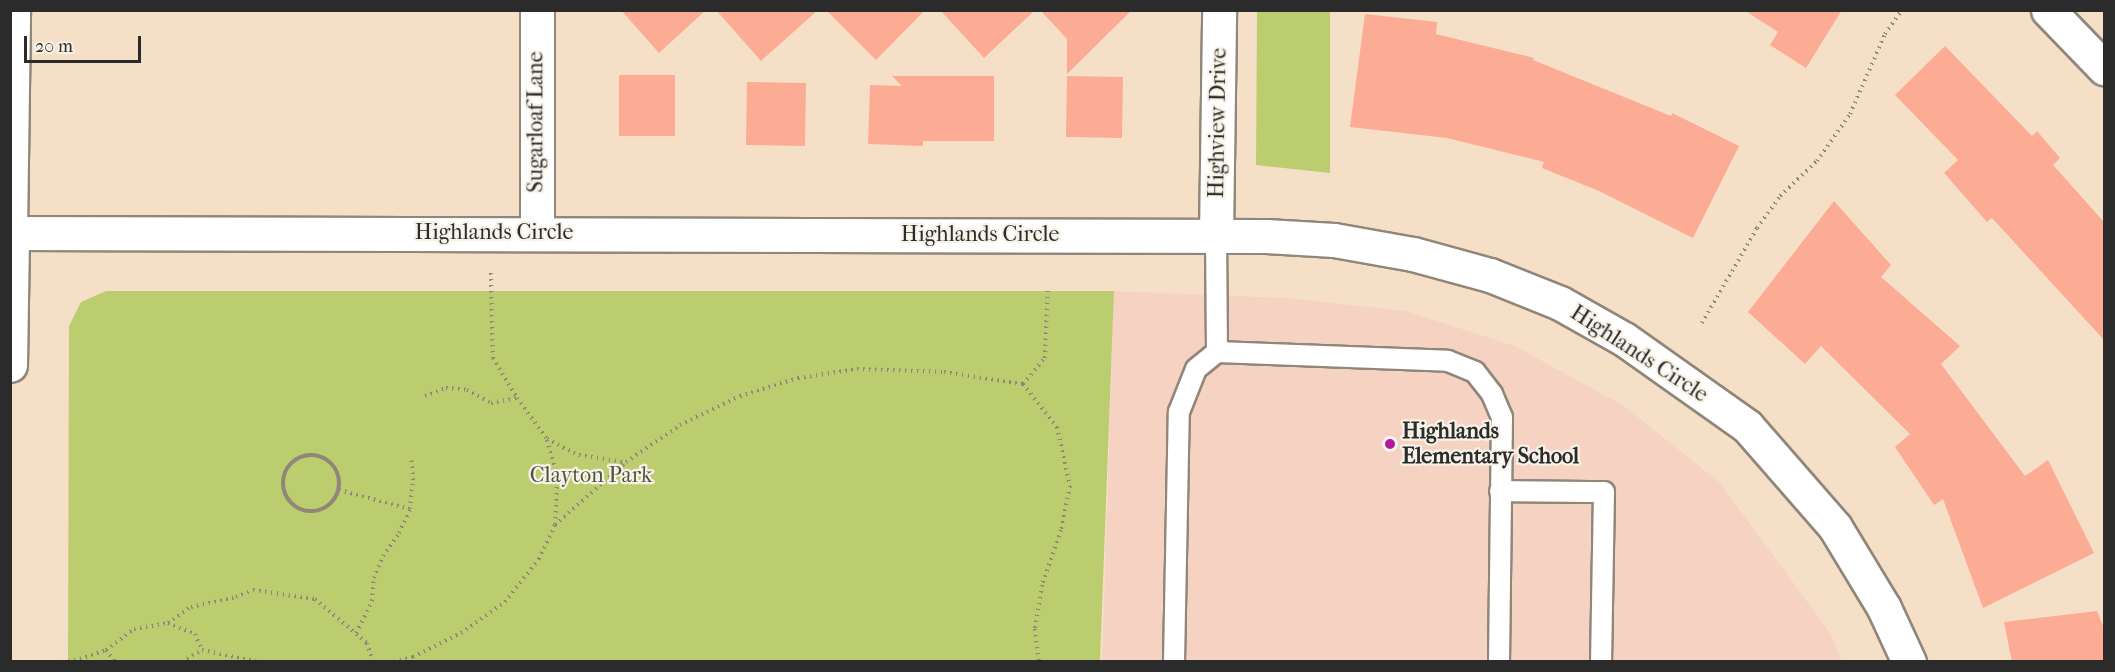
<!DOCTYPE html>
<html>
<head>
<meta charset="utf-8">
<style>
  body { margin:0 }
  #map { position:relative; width:2115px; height:672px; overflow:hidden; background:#f5e0c7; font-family:"IM FELL French Canon",serif }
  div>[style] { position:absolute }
  .built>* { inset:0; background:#f6d2c3 }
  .green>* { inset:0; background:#bccd70 }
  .building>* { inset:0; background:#fcab94 }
  .path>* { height:4px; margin-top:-2px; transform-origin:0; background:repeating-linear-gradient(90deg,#908679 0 1.5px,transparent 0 6px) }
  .path>.ring { margin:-2px; padding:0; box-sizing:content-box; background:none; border:4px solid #908679; border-radius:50% }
  .roads { filter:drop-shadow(2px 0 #908679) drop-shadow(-2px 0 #908679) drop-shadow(0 2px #908679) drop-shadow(0 -2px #908679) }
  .lane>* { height:20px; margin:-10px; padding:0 10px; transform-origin:10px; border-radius:10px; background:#fff }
  .street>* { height:33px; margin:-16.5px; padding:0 16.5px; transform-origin:16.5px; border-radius:16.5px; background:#fff }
  .dots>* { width:16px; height:16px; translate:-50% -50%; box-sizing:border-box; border:3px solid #f7f3e8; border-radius:50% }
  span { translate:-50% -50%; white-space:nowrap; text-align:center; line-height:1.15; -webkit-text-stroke:4.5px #f7f3e8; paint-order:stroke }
  .street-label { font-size:22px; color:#2b2b2b }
  .poi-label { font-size:22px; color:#2b2b2b; font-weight:700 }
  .left { translate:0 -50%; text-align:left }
  .park-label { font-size:22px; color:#4f543c }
  .frame { position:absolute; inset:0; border:12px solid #2b2b2b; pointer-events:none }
  .scale { position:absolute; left:24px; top:36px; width:117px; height:27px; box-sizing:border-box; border:3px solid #2b2b2b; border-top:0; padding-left:8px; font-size:18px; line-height:21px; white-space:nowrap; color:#2b2b2b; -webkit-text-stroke:4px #f7f3e8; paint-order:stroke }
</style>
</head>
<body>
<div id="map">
  <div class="built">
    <i style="clip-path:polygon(1114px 291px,1287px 298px,1406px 311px,1515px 346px,1624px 406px,1719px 482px,1831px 634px,1841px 661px,1102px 662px)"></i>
  </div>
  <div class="green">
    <i style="clip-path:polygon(1257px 11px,1330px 11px,1330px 173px,1256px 165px)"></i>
    <i style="clip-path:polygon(106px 291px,1114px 291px,1100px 661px,68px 661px,69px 326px,81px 302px)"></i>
  </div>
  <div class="building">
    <i style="clip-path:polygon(621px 10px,706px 10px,659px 53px)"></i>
    <i style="clip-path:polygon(716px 10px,818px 10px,761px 61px)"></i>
    <i style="clip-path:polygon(826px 10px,925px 10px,876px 60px)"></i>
    <i style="clip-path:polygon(940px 10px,1035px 10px,984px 58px)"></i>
    <i style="clip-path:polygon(1040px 10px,1132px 10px,1067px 74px,1067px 39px)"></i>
    <i style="clip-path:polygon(1744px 10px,1842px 10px,1806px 68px,1770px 45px,1778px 32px)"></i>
    <i style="clip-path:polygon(1365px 14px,1437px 22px,1436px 34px,1534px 58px,1533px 60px,1671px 116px,1672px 113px,1739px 146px,1693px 238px,1599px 191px,1542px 168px,1544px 162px,1447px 138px,1350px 127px)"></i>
    <i style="clip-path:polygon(1945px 46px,2032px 136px,2037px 131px,2060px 158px,2053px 165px,2104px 222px,2104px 340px,1992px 218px,1987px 222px,1944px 173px,1958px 160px,1895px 95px)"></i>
    <i style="clip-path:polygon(619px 75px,675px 75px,675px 136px,619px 136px)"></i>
    <i style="clip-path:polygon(892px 76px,994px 76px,994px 141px,923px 141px,923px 146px,868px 144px,870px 85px,902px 86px)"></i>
    <i style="clip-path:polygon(1067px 76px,1123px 77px,1122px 138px,1066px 137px)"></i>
    <i style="clip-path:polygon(747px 82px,806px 83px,805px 146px,746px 145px)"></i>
    <i style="clip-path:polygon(1834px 201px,1891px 265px,1881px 277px,1960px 346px,1941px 364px,2025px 476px,2048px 460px,2094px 553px,1983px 608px,1943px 499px,1934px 505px,1895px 447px,1910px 434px,1821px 346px,1805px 364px,1748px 312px)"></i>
    <i style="clip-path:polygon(2097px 611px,2104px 628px,2104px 662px,2012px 662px,2004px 622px)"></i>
  </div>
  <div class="path">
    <i style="left:491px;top:273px;width:85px;rotate:88.7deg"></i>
    <i style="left:493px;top:358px;width:47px;rotate:59deg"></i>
    <i style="left:517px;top:398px;width:51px;rotate:53.8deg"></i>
    <i style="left:547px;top:439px;width:36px;rotate:27deg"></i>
    <i style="left:579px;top:455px;width:47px;rotate:8.7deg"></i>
    <i style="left:1702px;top:323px;width:110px;rotate:-59.9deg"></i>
    <i style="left:1757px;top:228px;width:39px;rotate:-54deg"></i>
    <i style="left:1780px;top:196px;width:51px;rotate:-43.4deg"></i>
    <i style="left:1817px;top:161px;width:57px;rotate:-54.9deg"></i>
    <i style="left:1850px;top:114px;width:87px;rotate:-66.4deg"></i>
    <i style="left:1885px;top:34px;width:29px;rotate:-55deg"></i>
    <i style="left:1023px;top:384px;width:34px;rotate:-50deg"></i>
    <i style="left:1045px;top:358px;width:71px;rotate:-87.6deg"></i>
    <i style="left:425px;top:396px;width:22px;rotate:-21deg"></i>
    <i style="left:446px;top:388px;width:21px;rotate:5deg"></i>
    <i style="left:467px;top:390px;width:27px;rotate:28deg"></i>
    <i style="left:491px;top:403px;width:26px;rotate:-11deg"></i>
    <i style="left:547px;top:440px;width:36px;rotate:74deg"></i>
    <i style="left:557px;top:475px;width:49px;rotate:92.3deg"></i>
    <i class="ring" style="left:283px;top:455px;width:52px;height:52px"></i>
    <i style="left:339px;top:490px;width:73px;rotate:15deg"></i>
    <i style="left:168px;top:623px;width:28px;rotate:-35deg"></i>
    <i style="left:191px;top:607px;width:46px;rotate:-12.5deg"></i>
    <i style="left:236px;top:597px;width:18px;rotate:-22deg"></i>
    <i style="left:253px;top:590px;width:63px;rotate:8.3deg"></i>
    <i style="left:315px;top:599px;width:68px;rotate:40.2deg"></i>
    <i style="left:367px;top:643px;width:20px;rotate:72deg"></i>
    <i style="left:356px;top:633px;width:36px;rotate:-63deg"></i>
    <i style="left:372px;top:601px;width:23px;rotate:-85deg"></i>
    <i style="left:374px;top:578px;width:24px;rotate:-68deg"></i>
    <i style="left:383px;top:556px;width:28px;rotate:-55deg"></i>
    <i style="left:399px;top:533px;width:26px;rotate:-65deg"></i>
    <i style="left:410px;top:509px;width:29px;rotate:-84deg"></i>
    <i style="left:413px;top:480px;width:22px;rotate:-95deg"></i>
    <i style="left:106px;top:650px;width:35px;rotate:-37deg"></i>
    <i style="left:134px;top:629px;width:35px;rotate:-10deg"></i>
    <i style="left:168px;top:623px;width:29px;rotate:22deg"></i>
    <i style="left:195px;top:634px;width:17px;rotate:66deg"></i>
    <i style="left:62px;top:662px;width:18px;rotate:-9deg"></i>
    <i style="left:80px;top:659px;width:28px;rotate:-19deg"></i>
    <i style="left:106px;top:650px;width:15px;rotate:53deg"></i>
    <i style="left:182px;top:662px;width:23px;rotate:-31deg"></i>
    <i style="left:202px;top:650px;width:57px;rotate:12.1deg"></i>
    <i style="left:394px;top:662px;width:20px;rotate:-15deg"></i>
    <i style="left:413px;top:657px;width:54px;rotate:-26.6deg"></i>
    <i style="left:461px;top:633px;width:54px;rotate:-35.2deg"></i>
    <i style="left:505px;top:602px;width:55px;rotate:-51.7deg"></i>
    <i style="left:539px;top:559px;width:38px;rotate:-65deg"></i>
    <i style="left:555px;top:525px;width:95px;rotate:-41.6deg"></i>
    <i style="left:626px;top:462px;width:65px;rotate:-34.4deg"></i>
    <i style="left:680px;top:425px;width:67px;rotate:-25.8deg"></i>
    <i style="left:740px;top:396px;width:61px;rotate:-17.2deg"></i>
    <i style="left:798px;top:378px;width:60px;rotate:-8.7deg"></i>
    <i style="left:857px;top:369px;width:87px;rotate:2deg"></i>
    <i style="left:944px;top:372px;width:80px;rotate:8.6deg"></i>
    <i style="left:1023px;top:384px;width:55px;rotate:51.7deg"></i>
    <i style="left:1057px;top:427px;width:60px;rotate:77.6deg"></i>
    <i style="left:1070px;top:486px;width:45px;rotate:101.6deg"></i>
    <i style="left:1061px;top:530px;width:58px;rotate:109.1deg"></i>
    <i style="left:1042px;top:585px;width:45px;rotate:99deg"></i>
    <i style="left:1035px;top:629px;width:33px;rotate:83deg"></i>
  </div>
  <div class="roads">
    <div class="lane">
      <i style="left:1216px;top:236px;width:116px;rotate:89.5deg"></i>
      <i style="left:1500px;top:491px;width:104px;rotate:0.6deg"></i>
      <i style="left:1604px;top:492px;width:170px;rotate:91deg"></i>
      <i style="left:1174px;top:662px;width:250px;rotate:-88.9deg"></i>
      <i style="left:1179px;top:412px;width:46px;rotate:-68.4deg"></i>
      <i style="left:1196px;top:369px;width:27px;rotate:-39deg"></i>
      <i style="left:1217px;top:352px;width:231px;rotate:2.2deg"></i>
      <i style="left:1448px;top:361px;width:29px;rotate:22deg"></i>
      <i style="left:1475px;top:372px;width:28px;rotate:52deg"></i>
      <i style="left:1492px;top:394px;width:25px;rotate:67deg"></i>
      <i style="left:1502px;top:417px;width:245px;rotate:90.7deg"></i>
    </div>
    <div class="street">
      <i style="left:2048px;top:10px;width:81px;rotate:46deg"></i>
      <i style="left:10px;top:233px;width:223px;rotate:-89.2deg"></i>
      <i style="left:537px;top:233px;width:223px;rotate:-90deg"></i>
      <i style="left:1216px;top:236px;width:226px;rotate:-89.2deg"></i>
      <i style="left:10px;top:365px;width:132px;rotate:-89.1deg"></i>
      <i style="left:12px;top:233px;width:1254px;rotate:0.14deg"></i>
      <i style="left:1266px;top:236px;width:68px;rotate:3.4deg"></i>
      <i style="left:1334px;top:240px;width:80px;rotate:10deg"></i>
      <i style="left:1413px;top:254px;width:80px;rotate:15.3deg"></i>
      <i style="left:1490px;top:275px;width:75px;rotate:21.8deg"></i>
      <i style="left:1560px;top:303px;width:73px;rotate:29.4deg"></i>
      <i style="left:1624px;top:339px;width:151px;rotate:35.3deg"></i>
      <i style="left:1747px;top:426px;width:134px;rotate:48.9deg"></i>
      <i style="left:1835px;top:527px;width:95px;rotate:58.8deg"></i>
      <i style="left:1884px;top:608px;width:60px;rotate:65.2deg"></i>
    </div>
  </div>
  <div class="dots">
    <i style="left:1390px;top:444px;background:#b5179e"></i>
  </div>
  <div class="street-label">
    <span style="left:536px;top:122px;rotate:-90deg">Sugarloaf Lane</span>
    <span style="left:1218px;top:123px;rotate:-89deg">Highview Drive</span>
    <span style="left:494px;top:233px">Highlands Circle</span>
    <span style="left:980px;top:235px">Highlands Circle</span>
    <span style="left:1639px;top:354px;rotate:33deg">Highlands Circle</span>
  </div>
  <div class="poi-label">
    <span class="left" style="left:1402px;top:444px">Highlands<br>Elementary School</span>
  </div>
  <div class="park-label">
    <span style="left:591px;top:476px">Clayton Park</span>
  </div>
  <div class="frame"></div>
  <div class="scale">20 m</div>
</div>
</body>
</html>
